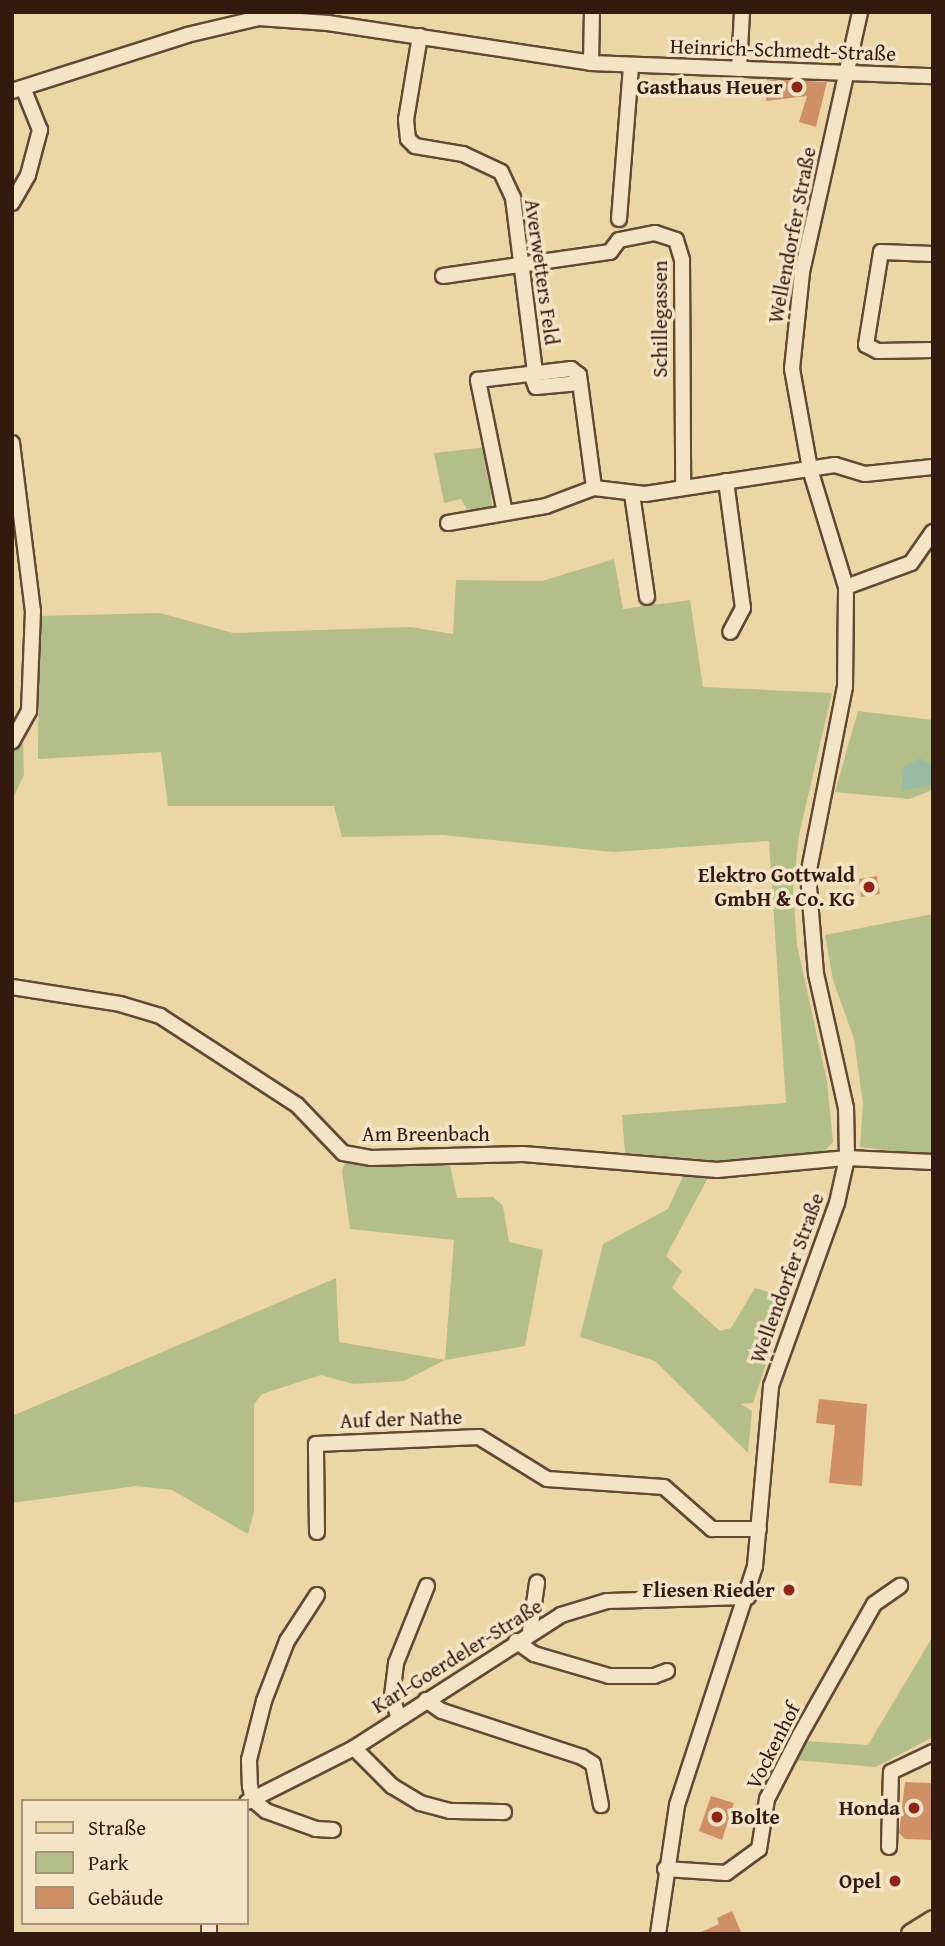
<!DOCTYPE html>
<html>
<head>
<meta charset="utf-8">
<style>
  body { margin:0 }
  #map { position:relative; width:945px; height:1946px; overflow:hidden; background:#edd6a6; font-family:"Gentium Book Plus",serif }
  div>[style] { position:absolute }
  .green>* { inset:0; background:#b4be89 }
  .water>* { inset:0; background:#9abaa3 }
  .building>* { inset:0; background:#d09067 }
  .roads { filter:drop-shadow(2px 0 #624835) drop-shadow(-2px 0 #624835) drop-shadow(0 2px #624835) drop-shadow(0 -2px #624835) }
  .minor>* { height:14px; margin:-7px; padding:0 7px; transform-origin:7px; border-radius:7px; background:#f3e4c5 }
  .major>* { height:18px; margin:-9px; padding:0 9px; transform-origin:9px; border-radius:9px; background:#edd6a6 }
  .dots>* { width:19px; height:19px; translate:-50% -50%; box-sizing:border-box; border:4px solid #f3e4c5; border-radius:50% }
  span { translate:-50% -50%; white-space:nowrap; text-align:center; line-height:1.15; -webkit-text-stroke:7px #f3e4c5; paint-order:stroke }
  .street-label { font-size:21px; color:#34190f }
  .poi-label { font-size:21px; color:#34190f; font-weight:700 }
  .right { translate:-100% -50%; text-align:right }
  .left { translate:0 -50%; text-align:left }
  .frame { position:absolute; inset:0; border:14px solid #34190f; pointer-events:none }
  .legend { position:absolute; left:21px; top:1799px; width:228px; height:126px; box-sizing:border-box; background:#f3e4c5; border:2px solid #a7937c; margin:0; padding:9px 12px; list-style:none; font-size:21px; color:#34190f }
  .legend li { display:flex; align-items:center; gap:14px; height:35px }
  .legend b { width:35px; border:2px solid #a7937c }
</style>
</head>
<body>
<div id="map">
  <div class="green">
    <i style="clip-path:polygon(487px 447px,492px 508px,469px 513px,461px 499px,444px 503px,434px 453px)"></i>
    <i style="clip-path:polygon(614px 559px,623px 609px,690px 600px,703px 687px,832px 693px,799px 835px,793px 891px,797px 945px,827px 1081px,833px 1142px,820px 1156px,746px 1163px,625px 1153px,622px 1115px,786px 1103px,769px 841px,614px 852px,443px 835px,342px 837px,334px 806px,168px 806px,161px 752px,38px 759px,39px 616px,160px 613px,233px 633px,411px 627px,453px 634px,456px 580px,542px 581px)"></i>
    <i style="clip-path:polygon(858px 711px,933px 720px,933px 790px,909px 799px,835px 792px)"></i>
    <i style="clip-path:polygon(23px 735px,24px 775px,12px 800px,12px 749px)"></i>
    <i style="clip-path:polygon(933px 914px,933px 1156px,860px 1147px,863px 1104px,854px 1039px,833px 980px,825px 935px)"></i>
    <i style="clip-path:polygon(346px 1160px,449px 1160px,457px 1198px,493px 1197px,503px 1206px,509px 1242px,543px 1250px,525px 1346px,445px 1360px,404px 1381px,353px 1384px,321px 1375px,262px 1394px,254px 1404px,254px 1512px,248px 1534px,172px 1490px,136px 1486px,12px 1503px,12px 1416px,336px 1278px,339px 1342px,445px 1360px,454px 1240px,350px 1229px,342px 1171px)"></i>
    <i style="clip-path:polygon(686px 1170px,709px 1176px,666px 1256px,682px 1271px,672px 1288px,720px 1331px,731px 1328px,755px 1288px,788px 1298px,753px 1403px,741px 1404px,752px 1411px,748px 1453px,655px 1361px,580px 1337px,603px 1244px,668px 1209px)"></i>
    <i style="clip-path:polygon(933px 1636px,933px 1737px,876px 1767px,795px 1760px,805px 1741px,868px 1745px)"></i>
  </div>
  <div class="water">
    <i style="clip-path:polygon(920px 758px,933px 766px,933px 784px,901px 791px,904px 767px)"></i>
  </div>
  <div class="building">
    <i style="clip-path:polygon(767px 79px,827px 82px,816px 127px,799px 122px,807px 96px,766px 101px)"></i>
    <i style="clip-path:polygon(877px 876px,880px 894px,861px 897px,859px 879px)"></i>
    <i style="clip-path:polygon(819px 1399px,867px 1404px,862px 1486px,829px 1483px,835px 1425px,816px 1423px)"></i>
    <i style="clip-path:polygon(905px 1782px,933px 1783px,933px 1840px,905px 1839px,899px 1833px)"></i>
    <i style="clip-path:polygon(711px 1796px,734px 1803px,722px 1840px,699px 1831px)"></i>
    <i style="clip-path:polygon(732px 1911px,742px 1934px,697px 1934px,719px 1924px,717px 1918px)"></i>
  </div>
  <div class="roads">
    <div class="minor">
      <i style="left:420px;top:36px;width:85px;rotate:99.5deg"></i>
      <i style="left:406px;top:120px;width:19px;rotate:84deg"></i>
      <i style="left:408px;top:139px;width:10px;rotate:45deg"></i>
      <i style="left:415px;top:146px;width:49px;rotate:9.5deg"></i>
      <i style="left:463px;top:154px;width:42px;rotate:25.3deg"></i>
      <i style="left:501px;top:172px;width:29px;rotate:65deg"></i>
      <i style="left:513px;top:198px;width:176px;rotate:82.8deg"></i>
      <i style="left:591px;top:63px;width:51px;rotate:-88.9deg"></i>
      <i style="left:739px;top:69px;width:57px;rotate:-87deg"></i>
      <i style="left:12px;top:91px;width:184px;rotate:-17.7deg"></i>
      <i style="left:187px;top:35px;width:74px;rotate:-13.3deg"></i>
      <i style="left:259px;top:18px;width:69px;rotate:4.1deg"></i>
      <i style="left:328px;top:23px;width:266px;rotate:8.6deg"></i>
      <i style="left:591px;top:63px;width:342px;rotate:2.2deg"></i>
      <i style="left:12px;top:203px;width:32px;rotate:-60deg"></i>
      <i style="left:28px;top:175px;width:47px;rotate:-75.1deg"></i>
      <i style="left:40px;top:130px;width:43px;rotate:-111.8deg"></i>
      <i style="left:619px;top:219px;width:154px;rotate:-85.5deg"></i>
      <i style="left:933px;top:254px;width:52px;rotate:-177.8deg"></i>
      <i style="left:881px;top:252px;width:94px;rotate:99.2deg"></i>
      <i style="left:866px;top:345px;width:13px;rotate:27deg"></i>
      <i style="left:878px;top:351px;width:55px;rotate:-1deg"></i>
      <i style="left:443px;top:276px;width:169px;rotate:-8.2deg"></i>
      <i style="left:610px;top:252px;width:15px;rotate:-53deg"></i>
      <i style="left:619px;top:240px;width:37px;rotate:-11deg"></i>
      <i style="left:655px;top:233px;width:22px;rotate:18deg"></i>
      <i style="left:676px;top:240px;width:21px;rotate:73deg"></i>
      <i style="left:682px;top:260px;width:228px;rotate:89.7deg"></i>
      <i style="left:531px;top:374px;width:14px;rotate:69deg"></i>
      <i style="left:536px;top:387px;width:44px;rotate:-5.2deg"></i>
      <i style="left:12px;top:443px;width:169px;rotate:82.9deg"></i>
      <i style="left:33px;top:611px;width:100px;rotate:92.3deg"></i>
      <i style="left:29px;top:711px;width:35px;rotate:119deg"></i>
      <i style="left:726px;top:481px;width:128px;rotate:82.4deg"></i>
      <i style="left:743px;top:608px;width:27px;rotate:118deg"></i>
      <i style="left:632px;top:494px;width:104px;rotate:81.7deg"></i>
      <i style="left:505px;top:513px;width:136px;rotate:-101.5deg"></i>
      <i style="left:478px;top:380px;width:94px;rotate:-6.7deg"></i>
      <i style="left:571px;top:369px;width:10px;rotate:37deg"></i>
      <i style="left:579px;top:375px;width:114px;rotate:82.4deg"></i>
      <i style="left:594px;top:488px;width:51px;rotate:6.7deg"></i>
      <i style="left:645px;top:494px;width:192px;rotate:-8.7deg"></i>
      <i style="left:835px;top:465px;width:31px;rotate:17deg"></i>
      <i style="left:865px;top:474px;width:68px;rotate:-5.9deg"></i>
      <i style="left:448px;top:523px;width:99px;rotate:-9.8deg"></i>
      <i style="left:546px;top:506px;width:51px;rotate:-20.6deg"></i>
      <i style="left:846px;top:587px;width:69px;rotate:-20.3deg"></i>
      <i style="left:911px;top:563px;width:38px;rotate:-55deg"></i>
      <i style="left:12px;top:987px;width:109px;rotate:8.9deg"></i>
      <i style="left:120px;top:1004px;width:42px;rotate:16.7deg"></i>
      <i style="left:160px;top:1016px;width:163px;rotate:33deg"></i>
      <i style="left:297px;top:1105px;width:66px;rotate:46.2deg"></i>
      <i style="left:343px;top:1153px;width:28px;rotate:10deg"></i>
      <i style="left:371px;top:1158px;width:152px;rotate:-1.5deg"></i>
      <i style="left:523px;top:1154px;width:195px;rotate:4.7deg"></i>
      <i style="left:717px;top:1170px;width:131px;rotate:-5.3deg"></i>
      <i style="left:847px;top:1158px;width:86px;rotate:2.7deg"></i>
      <i style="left:317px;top:1532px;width:88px;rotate:-90.7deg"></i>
      <i style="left:316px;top:1444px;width:163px;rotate:-2.5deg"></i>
      <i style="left:479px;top:1437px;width:80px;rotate:31.7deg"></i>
      <i style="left:547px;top:1479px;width:117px;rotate:3.9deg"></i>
      <i style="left:664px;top:1487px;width:64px;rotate:41.2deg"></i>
      <i style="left:712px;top:1529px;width:47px"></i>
      <i style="left:317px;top:1595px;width:55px;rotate:123.1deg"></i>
      <i style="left:287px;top:1641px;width:64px;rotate:111deg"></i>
      <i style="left:264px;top:1701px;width:61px;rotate:104.3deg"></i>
      <i style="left:249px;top:1760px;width:26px;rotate:88deg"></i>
      <i style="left:250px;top:1786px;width:14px;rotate:78deg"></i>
      <i style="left:253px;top:1800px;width:17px;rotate:40deg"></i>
      <i style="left:266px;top:1811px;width:53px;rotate:19.8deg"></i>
      <i style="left:316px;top:1829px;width:17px;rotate:3deg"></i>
      <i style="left:530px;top:1631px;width:49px;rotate:-81.7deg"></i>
      <i style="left:516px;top:1641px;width:22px;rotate:36deg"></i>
      <i style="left:534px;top:1654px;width:78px;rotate:16.3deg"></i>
      <i style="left:609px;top:1676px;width:45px"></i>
      <i style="left:654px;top:1676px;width:14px;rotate:-21deg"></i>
      <i style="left:426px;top:1700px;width:19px;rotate:35deg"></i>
      <i style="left:442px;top:1711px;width:147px;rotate:18.2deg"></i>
      <i style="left:582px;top:1757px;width:13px;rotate:32deg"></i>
      <i style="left:593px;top:1764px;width:42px;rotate:79deg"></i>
      <i style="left:398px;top:1716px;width:21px;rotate:-107deg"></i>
      <i style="left:392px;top:1696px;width:33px;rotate:-83deg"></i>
      <i style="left:396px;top:1663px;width:83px;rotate:-68.1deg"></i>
      <i style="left:354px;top:1748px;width:54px;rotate:45deg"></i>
      <i style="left:392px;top:1786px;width:33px;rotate:31deg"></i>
      <i style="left:420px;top:1803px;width:31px;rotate:15deg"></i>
      <i style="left:450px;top:1811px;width:54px;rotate:1.1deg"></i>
      <i style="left:247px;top:1802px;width:120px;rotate:-26.8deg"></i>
      <i style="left:354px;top:1748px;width:246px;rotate:-32.7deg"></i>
      <i style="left:561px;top:1615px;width:48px;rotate:-16.9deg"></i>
      <i style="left:607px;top:1601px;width:141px;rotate:-1.6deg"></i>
      <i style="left:889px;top:1847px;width:75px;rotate:-88.5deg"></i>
      <i style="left:891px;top:1772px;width:47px;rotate:-25.5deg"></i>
      <i style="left:665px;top:1869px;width:61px;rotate:3.8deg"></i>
      <i style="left:726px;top:1873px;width:41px;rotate:-36deg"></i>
      <i style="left:759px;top:1849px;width:51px;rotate:-80.9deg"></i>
      <i style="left:767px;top:1799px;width:72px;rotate:-62.7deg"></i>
      <i style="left:800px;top:1735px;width:150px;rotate:-60.5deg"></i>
      <i style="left:874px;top:1604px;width:32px;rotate:-35deg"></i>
      <i style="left:209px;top:1923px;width:11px;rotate:90deg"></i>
      <i style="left:658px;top:1934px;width:130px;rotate:-81.6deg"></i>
      <i style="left:677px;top:1805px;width:251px;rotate:-71.9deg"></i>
      <i style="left:755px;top:1566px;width:181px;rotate:-84.9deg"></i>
      <i style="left:771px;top:1386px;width:195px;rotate:-70.2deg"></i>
      <i style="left:837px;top:1203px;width:46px;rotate:-77.5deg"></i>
      <i style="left:847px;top:1158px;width:50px;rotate:-91.1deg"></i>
      <i style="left:846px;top:1108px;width:137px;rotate:-102.6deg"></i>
      <i style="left:816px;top:974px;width:99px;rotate:-94.6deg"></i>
      <i style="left:808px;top:875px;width:192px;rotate:-78.9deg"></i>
      <i style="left:845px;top:687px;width:100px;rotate:-89.4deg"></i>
      <i style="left:846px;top:587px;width:123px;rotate:-107deg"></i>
      <i style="left:810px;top:469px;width:102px;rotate:-100.2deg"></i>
      <i style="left:792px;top:369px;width:98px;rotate:-84.1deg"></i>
      <i style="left:802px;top:272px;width:266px;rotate:-77.4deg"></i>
    </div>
    <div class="major">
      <i style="left:911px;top:1934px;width:26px;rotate:-32deg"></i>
    </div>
  </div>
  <div class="dots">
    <i style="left:797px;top:87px;background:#8f2418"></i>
    <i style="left:869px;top:887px;background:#8f2418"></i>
    <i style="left:789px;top:1590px;background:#8f2418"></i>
    <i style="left:914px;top:1808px;background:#8f2418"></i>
    <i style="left:717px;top:1817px;background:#8f2418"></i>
    <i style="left:895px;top:1881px;background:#8f2418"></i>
  </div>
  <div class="street-label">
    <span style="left:783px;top:50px;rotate:2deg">Heinrich-Schmedt-Straße</span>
    <span style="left:792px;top:235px;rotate:-79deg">Wellendorfer Straße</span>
    <span style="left:542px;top:272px;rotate:82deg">Averwetters Feld</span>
    <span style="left:660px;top:319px;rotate:-90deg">Schillegassen</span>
    <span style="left:426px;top:1134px">Am Breenbach</span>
    <span style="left:787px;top:1278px;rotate:-70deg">Wellendorfer Straße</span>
    <span style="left:401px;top:1419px;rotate:-2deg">Auf der Nathe</span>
    <span style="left:457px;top:1656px;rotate:-32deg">Karl-Goerdeler-Straße</span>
    <span style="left:773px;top:1746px;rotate:-63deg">Vockenhof</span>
  </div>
  <div class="poi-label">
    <span class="right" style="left:783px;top:87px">Gasthaus Heuer</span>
    <span class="right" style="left:855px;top:887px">Elektro Gottwald<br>GmbH &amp; Co. KG</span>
    <span class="right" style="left:775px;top:1590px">Fliesen Rieder</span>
    <span class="right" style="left:900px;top:1808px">Honda</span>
    <span class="left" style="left:731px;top:1817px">Bolte</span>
    <span class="right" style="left:881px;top:1881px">Opel</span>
  </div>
  <div class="frame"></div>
  <ul class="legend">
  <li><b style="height:9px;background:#edd6a6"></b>Straße</li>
  <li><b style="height:19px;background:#b4be89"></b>Park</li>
  <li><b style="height:19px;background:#d09067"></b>Gebäude</li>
  </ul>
</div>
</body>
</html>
